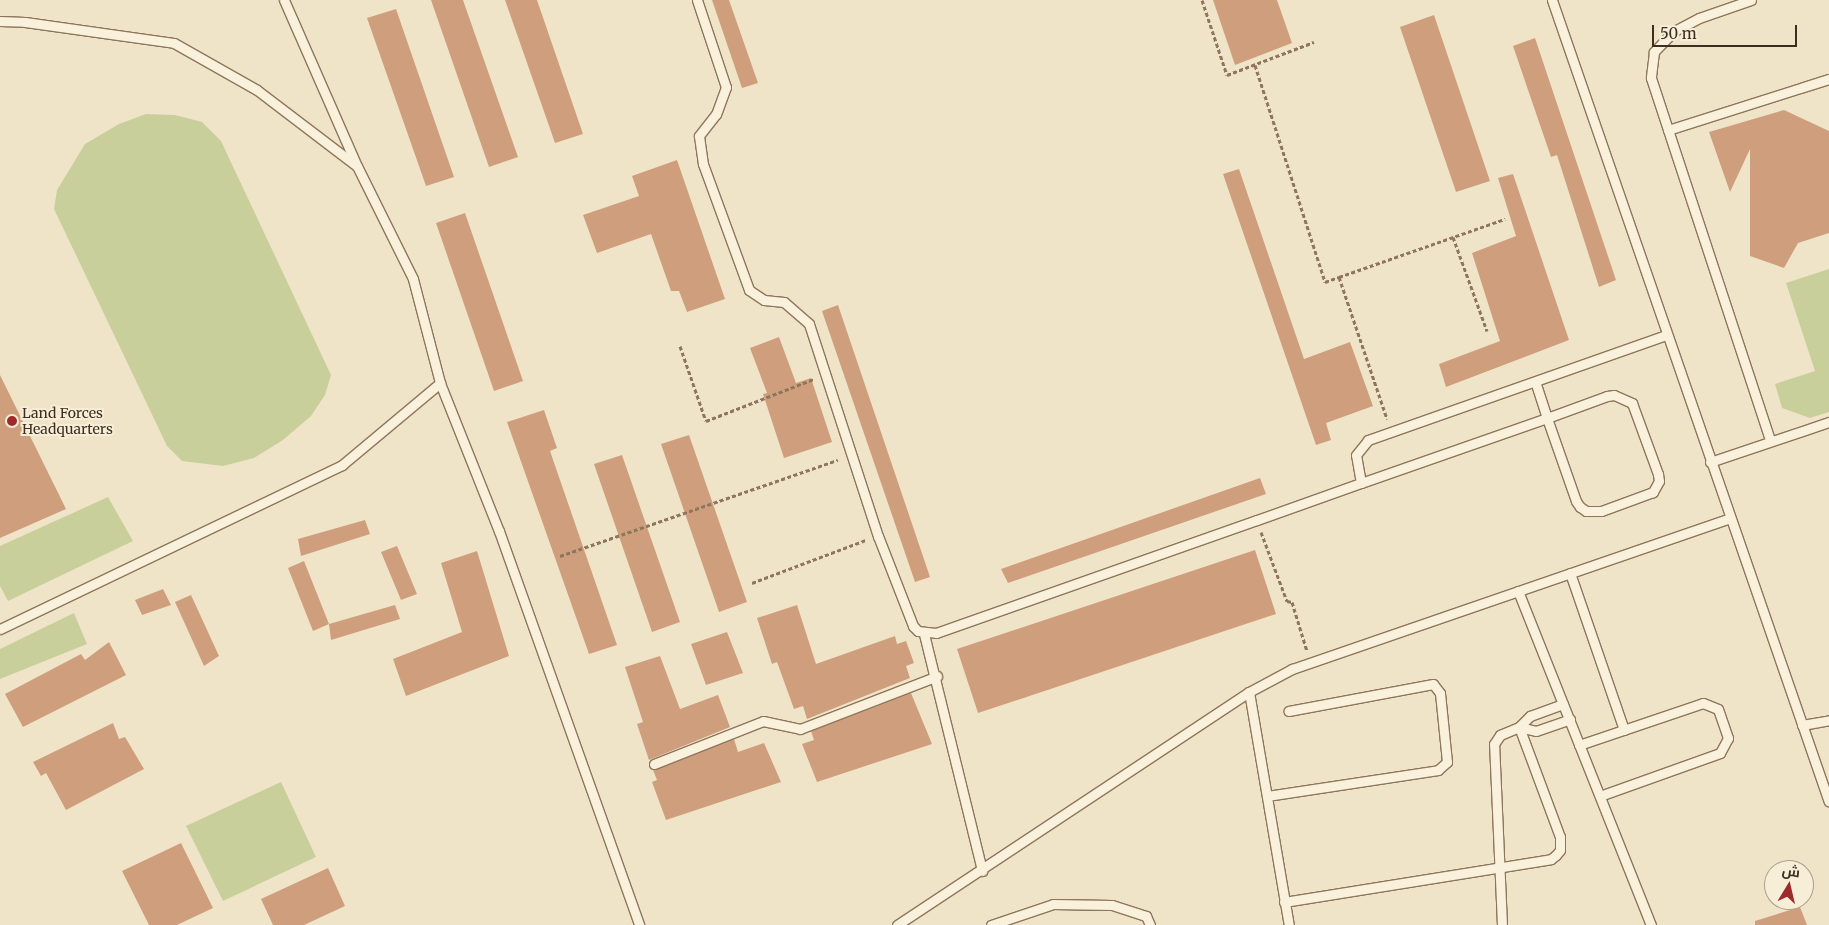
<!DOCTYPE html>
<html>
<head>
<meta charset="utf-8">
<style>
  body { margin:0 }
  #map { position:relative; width:1829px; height:925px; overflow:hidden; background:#f0e4c8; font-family:Merriweather,Cairo,serif }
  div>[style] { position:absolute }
  .green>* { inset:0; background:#c9cf9b }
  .building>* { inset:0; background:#cf9f7d }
  .path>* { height:3px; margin-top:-1.5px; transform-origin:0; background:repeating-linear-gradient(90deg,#8d765c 0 4px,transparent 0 6.5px) }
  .roads { filter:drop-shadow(1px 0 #8d765c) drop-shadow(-1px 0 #8d765c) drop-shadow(0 1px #8d765c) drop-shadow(0 -1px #8d765c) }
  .service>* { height:9px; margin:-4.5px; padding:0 4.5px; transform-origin:4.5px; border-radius:4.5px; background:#faf1dc }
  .dots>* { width:14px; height:14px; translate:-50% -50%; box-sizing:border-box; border:2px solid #f7eed8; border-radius:50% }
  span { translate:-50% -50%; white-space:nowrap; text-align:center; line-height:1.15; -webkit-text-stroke:4px #f7eed8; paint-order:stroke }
  .poi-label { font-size:14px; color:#3d2e20 }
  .left { translate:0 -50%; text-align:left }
  .north { position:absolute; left:1764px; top:860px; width:50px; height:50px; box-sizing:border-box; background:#f7eed8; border:1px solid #ada18e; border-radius:50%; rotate:9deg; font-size:14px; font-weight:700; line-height:20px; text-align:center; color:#3d2e20 }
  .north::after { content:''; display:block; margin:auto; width:18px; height:22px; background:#9e2a2b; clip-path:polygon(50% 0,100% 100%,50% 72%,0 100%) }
  .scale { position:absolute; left:1652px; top:25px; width:145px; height:22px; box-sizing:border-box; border:2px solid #3d2e20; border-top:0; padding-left:6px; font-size:15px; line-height:18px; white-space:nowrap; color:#3d2e20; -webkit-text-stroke:4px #f7eed8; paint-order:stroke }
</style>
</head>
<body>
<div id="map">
  <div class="green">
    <i style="clip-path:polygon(146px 114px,175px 115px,202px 122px,221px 141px,331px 375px,325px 395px,311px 416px,283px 440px,254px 458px,223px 466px,182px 461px,167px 446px,54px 209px,57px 190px,85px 144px,119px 124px)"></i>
    <i style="clip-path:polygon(1829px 269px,1829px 412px,1810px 418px,1782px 408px,1775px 384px,1815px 371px,1786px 283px)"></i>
    <i style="clip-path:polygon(108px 497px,133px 541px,8px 601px,0 586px,0 546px)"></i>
    <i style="clip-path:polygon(74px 613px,87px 644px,0 679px,0 649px)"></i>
    <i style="clip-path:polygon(281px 782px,316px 857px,223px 901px,186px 826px)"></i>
  </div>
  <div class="building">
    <i style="clip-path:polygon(431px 0,463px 0,518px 157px,489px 167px)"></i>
    <i style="clip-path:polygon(505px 0,537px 0,583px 134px,555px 143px)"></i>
    <i style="clip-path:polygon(712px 0,729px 0,758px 83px,742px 88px)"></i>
    <i style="clip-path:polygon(1213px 0,1277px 0,1292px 43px,1235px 65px)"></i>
    <i style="clip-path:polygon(396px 9px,454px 177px,426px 186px,367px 18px)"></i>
    <i style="clip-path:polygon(1434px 15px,1490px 181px,1456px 192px,1400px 27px)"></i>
    <i style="clip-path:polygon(1535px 38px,1616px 280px,1599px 287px,1557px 155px,1551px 157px,1513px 46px)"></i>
    <i style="clip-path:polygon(1784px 110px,1829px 131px,1829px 233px,1798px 243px,1784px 268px,1750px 256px,1750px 149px,1730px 192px,1709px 132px)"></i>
    <i style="clip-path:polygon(677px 160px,725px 299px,687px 312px,679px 291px,671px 291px,651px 234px,597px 253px,583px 215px,639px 196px,632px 176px)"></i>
    <i style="clip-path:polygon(1239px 169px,1304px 359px,1350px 342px,1373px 406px,1326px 423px,1331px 440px,1316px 445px,1223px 174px)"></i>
    <i style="clip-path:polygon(1513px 174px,1569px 340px,1446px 387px,1439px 364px,1500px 341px,1472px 253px,1516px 236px,1498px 178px)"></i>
    <i style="clip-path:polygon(465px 213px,523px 381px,494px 391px,436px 223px)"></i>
    <i style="clip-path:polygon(838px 305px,930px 577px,915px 582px,822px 311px)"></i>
    <i style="clip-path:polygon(779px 337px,796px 383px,811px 378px,832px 442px,784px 458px,763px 394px,767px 393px,750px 348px)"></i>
    <i style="clip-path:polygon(0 375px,66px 509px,0 538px)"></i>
    <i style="clip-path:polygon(544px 410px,557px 448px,550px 451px,617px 645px,589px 654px,507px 422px)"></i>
    <i style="clip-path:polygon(689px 435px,747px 602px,719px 612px,661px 444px)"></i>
    <i style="clip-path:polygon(622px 455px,680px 622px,652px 632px,594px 464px)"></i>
    <i style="clip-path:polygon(1260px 478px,1266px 494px,1008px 583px,1001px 569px)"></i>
    <i style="clip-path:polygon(365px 520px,370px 534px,301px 556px,298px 539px)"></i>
    <i style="clip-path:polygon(397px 546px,417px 594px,401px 600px,381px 552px)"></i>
    <i style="clip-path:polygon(1255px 550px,1276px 614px,978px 713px,957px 649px)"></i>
    <i style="clip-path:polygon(477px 551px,509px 656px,406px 696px,393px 659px,462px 632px,441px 563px)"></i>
    <i style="clip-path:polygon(304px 561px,329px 624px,313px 631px,288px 568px)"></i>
    <i style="clip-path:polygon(163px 589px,171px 605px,142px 615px,135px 600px)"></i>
    <i style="clip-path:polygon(191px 595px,219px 656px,204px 666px,175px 602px)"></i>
    <i style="clip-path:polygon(395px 605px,400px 619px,331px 640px,329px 624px)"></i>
    <i style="clip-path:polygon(797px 605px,816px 664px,895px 636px,897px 644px,906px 641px,914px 663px,906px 666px,910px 678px,807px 719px,803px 706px,794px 709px,777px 662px,772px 664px,757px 618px)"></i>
    <i style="clip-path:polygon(727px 632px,743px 673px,706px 685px,691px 644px)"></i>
    <i style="clip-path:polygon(109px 642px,126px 675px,23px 727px,5px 694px,81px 654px,85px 660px)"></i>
    <i style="clip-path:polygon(660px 656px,680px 709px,718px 695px,730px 727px,649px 760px,637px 724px,643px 722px,625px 667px)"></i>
    <i style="clip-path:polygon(911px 693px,932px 744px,817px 782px,802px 744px,814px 740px,811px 731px)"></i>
    <i style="clip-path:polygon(113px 723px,119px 739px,125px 737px,144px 769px,66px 810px,46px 773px,41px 776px,33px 762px)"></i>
    <i style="clip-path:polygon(734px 739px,738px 752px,764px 743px,781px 782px,666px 820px,652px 782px,657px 780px,653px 770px)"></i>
    <i style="clip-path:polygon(181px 843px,213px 908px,177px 925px,149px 925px,122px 871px)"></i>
    <i style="clip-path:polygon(328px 868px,345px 906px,304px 925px,273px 925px,261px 899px)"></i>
    <i style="clip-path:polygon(1800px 907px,1807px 925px,1755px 925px,1755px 921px)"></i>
  </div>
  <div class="path">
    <i style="left:1202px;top:0;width:79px;rotate:71.6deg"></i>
    <i style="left:1227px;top:75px;width:93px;rotate:-20.8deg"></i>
    <i style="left:1255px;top:65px;width:228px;rotate:72.1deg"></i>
    <i style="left:1325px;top:282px;width:15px;rotate:-20deg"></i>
    <i style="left:1339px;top:277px;width:150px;rotate:71.3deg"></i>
    <i style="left:1453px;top:237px;width:100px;rotate:70.1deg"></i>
    <i style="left:1339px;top:277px;width:176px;rotate:-19.3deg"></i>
    <i style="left:680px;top:346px;width:79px;rotate:70.9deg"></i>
    <i style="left:706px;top:421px;width:116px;rotate:-21.3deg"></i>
    <i style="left:1261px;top:532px;width:74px;rotate:69.4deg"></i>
    <i style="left:1287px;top:601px;width:5px;rotate:11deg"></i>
    <i style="left:1292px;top:602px;width:51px;rotate:73deg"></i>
    <i style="left:560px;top:556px;width:294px;rotate:-19.1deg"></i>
    <i style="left:752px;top:583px;width:122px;rotate:-20.7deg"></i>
  </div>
  <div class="roads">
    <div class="service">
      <i style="left:284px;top:0;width:181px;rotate:66.3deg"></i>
      <i style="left:357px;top:166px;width:126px;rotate:63.6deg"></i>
      <i style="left:413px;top:279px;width:107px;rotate:75.4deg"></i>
      <i style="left:440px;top:383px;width:159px;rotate:68.3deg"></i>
      <i style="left:499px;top:531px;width:418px;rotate:70.4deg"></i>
      <i style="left:697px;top:0;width:92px;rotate:71.6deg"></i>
      <i style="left:726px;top:87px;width:29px;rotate:110deg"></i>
      <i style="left:716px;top:114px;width:28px;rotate:128deg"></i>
      <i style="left:699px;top:136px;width:28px;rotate:82deg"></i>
      <i style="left:703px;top:164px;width:134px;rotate:69.9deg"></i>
      <i style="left:749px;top:290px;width:18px;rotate:34deg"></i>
      <i style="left:764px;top:300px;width:20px;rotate:6deg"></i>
      <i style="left:784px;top:302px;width:33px;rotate:41deg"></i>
      <i style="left:809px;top:324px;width:223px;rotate:72deg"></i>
      <i style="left:878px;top:536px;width:97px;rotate:68.7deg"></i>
      <i style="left:913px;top:626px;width:7px;rotate:45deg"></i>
      <i style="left:918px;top:631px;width:18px;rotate:6deg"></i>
      <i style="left:936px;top:633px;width:340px;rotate:-19.4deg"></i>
      <i style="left:1257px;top:520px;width:110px;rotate:-19.6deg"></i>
      <i style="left:1361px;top:483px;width:197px;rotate:-19.3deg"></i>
      <i style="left:1547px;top:418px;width:64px;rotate:-20.1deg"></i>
      <i style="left:1607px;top:396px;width:7px;rotate:-8deg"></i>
      <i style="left:1614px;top:395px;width:20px;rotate:24deg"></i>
      <i style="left:1632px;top:403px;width:76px;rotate:69.9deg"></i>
      <i style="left:1658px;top:474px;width:7px;rotate:82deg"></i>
      <i style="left:1659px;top:481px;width:13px;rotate:119deg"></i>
      <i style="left:1653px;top:492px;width:55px;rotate:159.9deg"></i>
      <i style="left:1601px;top:511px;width:15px;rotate:180deg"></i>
      <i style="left:1586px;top:511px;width:7px;rotate:-146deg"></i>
      <i style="left:1580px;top:507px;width:7px;rotate:-124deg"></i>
      <i style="left:1576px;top:501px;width:88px;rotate:-109.3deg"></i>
      <i style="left:1547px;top:418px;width:38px;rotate:-108deg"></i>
      <i style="left:1552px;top:0;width:848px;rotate:70.95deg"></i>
      <i style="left:1751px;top:0;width:55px;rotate:160.9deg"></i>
      <i style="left:1699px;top:18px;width:30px;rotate:152deg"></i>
      <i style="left:1673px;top:32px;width:28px;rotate:134deg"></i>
      <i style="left:1654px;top:52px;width:26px;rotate:97deg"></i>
      <i style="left:1651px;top:78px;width:381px;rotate:71.8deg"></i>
      <i style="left:0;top:21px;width:25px;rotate:2deg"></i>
      <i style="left:25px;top:22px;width:150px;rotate:8deg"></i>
      <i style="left:174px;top:43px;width:95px;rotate:29.5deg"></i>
      <i style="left:257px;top:90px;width:122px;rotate:37.3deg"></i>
      <i style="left:1668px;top:130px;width:169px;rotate:-17.6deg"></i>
      <i style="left:1710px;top:462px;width:126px;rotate:-18.6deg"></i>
      <i style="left:1361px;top:483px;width:28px;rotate:-100deg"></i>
      <i style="left:1356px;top:455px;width:19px;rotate:-51deg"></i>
      <i style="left:1368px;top:440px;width:316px;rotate:-19.4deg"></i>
      <i style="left:1570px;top:573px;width:166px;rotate:71deg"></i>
      <i style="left:1518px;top:591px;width:360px;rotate:68.3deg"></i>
      <i style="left:0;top:629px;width:379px;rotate:-25.6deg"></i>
      <i style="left:342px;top:465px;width:128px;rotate:-39.9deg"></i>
      <i style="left:924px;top:634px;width:244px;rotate:76.2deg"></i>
      <i style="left:1249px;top:692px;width:236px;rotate:80.3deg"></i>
      <i style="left:1802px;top:725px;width:27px;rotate:-10deg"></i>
      <i style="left:1519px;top:727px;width:17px;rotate:13deg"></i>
      <i style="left:1536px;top:731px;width:36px;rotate:-19deg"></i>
      <i style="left:1579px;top:745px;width:131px;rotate:-18.7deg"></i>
      <i style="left:1703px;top:703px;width:16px;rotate:22deg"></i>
      <i style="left:1718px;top:709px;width:31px;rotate:71deg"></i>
      <i style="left:1728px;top:738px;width:17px;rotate:118deg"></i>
      <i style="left:1720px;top:753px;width:127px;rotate:160.3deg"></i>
      <i style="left:654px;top:764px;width:117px;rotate:-21.5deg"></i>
      <i style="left:763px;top:721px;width:38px;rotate:12deg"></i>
      <i style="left:800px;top:729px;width:147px;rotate:-21.1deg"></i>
      <i style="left:1267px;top:796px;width:173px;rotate:-8.6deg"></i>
      <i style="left:1438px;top:770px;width:12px;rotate:-42deg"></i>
      <i style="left:1447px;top:762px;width:69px;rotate:-95.8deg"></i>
      <i style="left:1440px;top:693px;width:11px;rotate:-128deg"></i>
      <i style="left:1433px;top:684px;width:147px;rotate:169.4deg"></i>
      <i style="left:1284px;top:902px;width:270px;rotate:-9.1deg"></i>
      <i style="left:1551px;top:859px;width:6px;rotate:-39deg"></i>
      <i style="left:1556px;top:855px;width:6px;rotate:-51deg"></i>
      <i style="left:1560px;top:850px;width:13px;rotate:-90deg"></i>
      <i style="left:1560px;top:837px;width:117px;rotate:-110.4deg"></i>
      <i style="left:897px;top:925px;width:422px;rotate:-33.5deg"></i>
      <i style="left:1249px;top:692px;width:49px;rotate:-28.1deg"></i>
      <i style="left:1292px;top:669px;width:463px;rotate:-19deg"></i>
      <i style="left:991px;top:925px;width:65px;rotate:-18.7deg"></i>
      <i style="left:1053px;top:904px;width:59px;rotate:1deg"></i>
      <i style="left:1112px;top:905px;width:36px;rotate:18deg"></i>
      <i style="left:1146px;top:916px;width:10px;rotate:66deg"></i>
      <i style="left:1502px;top:925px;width:181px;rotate:-92.5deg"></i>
      <i style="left:1494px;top:744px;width:11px;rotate:-56deg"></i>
      <i style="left:1500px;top:735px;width:21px;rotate:-23deg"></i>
      <i style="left:1519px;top:727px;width:16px;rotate:-45deg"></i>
      <i style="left:1530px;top:716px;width:35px;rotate:-20deg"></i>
    </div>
  </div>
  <div class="dots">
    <i style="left:12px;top:421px;background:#9e2a2b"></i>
  </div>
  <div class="poi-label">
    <span class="left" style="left:22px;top:421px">Land Forces<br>Headquarters</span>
  </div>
  <div class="north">ش</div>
  <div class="scale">50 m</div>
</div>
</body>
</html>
